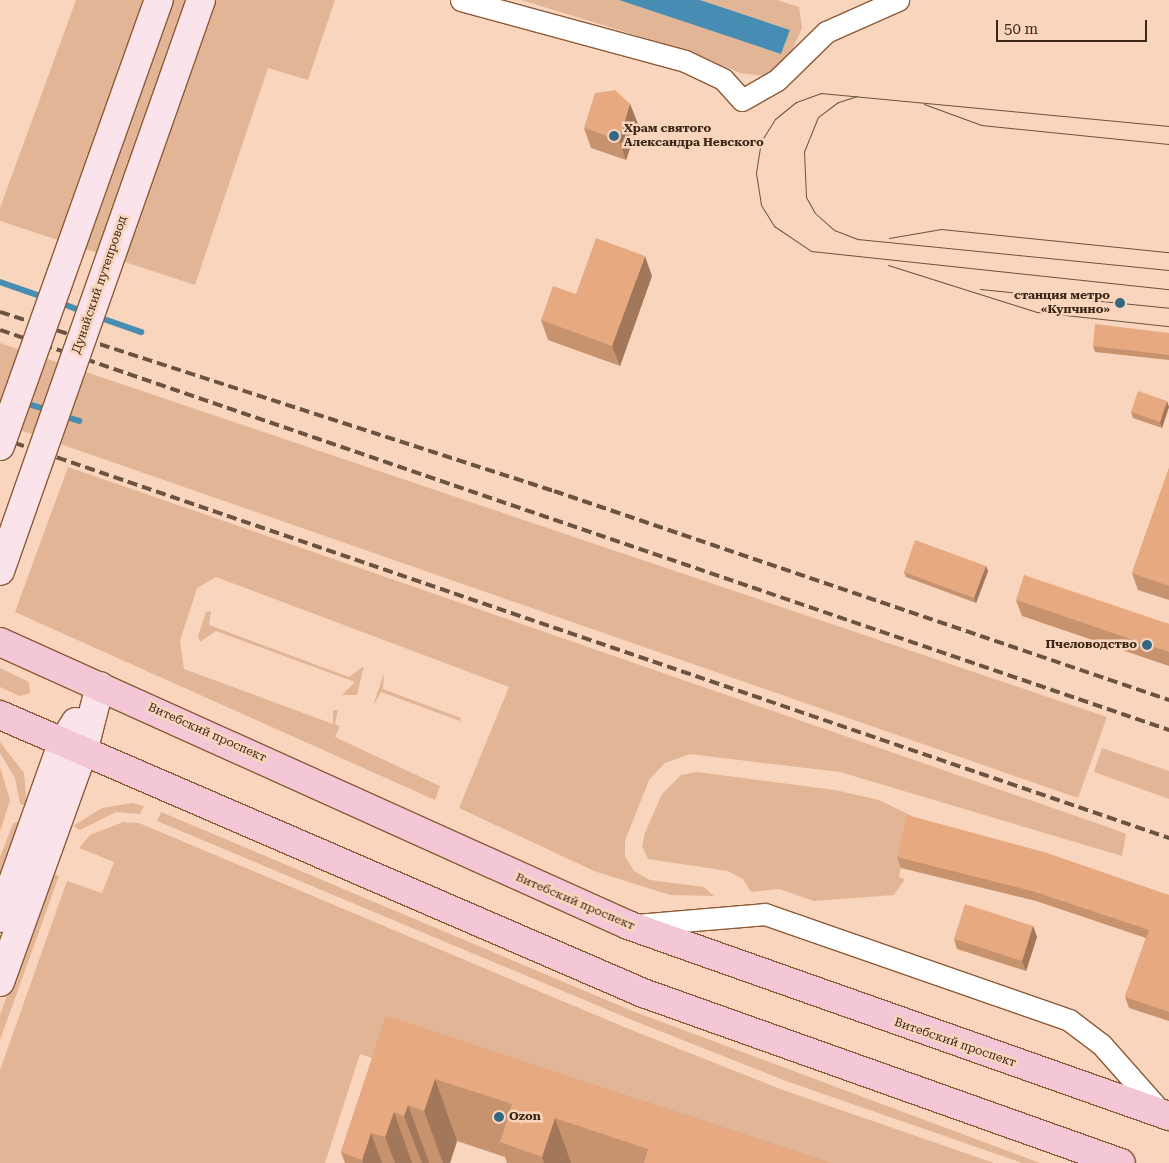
<!DOCTYPE html>
<html>
<head>
<meta charset="utf-8">
<style>
  body { margin:0 }
  #map { position:relative; width:1169px; height:1163px; overflow:hidden; background:#f9d5bd; font-family:"Roboto Serif",serif }
  div>[style] { position:absolute }
  .green>* { inset:0; background:#e1b596 }
  .water>* { inset:0; background:#478cb3 }
  .stream>* { height:6px; margin:-3px; padding:0 3px; transform-origin:3px; border-radius:3px; background:#478cb3 }
  .roads { filter:drop-shadow(1px 0 #8d5a35) drop-shadow(-1px 0 #8d5a35) drop-shadow(0 1px #8d5a35) drop-shadow(0 -1px #8d5a35) }
  .street>* { height:21px; margin:-10.5px; padding:0 10.5px; transform-origin:10.5px; border-radius:10.5px; background:#fff }
  .secondary>* { height:28px; margin:-14px; padding:0 14px; transform-origin:14px; border-radius:14px; background:#fae3eb }
  .primary>* { height:28px; margin:-14px; padding:0 14px; transform-origin:14px; border-radius:14px; background:#f4c7d7 }
  .tram>* { height:1px; margin:-0.5px; padding:0 0.5px; transform-origin:0.5px; border-radius:0.5px; background:#6c5341 }
  .rail>* { height:4px; margin-top:-2px; transform-origin:0; background:repeating-linear-gradient(90deg,#6c5341 0 10px,transparent 0 15px) }
  .bridges { filter:drop-shadow(1px 0 #8d5a35) drop-shadow(-1px 0 #8d5a35) drop-shadow(0 1px #8d5a35) drop-shadow(0 -1px #8d5a35) }
  .secondary-bridge>* { height:28px; margin:-14px; padding:0 14px; transform-origin:14px; border-radius:14px; background:#fae3eb }
  .wall>* { inset:0; background:#c7926e }
  .shaded-wall>* { inset:0; background:#a2775a }
  .building>* { inset:0; background:#e7aa80 }
  .dots>* { width:14px; height:14px; translate:-50% -50%; box-sizing:border-box; border:2px solid #f9d5bd; border-radius:50% }
  span { translate:-50% -50%; white-space:nowrap; text-align:center; line-height:1.15; -webkit-text-stroke:5px #f9d5bd; paint-order:stroke }
  .poi-label { font-size:12px; color:#3d2717; font-weight:700 }
  .left { translate:0 -50%; text-align:left }
  .right { translate:-100% -50%; text-align:right }
  .street-label { font-size:12px; color:#3d2717 }
  .scale { position:absolute; left:996px; top:20px; width:151px; height:22px; box-sizing:border-box; border:2px solid #3d2717; border-top:0; padding-left:6px; font-size:15px; line-height:18px; white-space:nowrap; color:#3d2717; -webkit-text-stroke:4px #f9d5bd; paint-order:stroke }
</style>
</head>
<body>
<div id="map">
  <div class="green">
    <i style="clip-path:polygon(76px 0,335px 0,308px 80px,268px 68px,195px 285px,0 221px,0 208px)"></i>
    <i style="clip-path:polygon(521px 0,619px 0,781px 54px,790px 30px,700px 0,777px 0,799px 7px,802px 28px,788px 59px,764px 76px,740px 73px,691px 52px)"></i>
    <i style="clip-path:polygon(0 343px,1107px 717px,1078px 798px,0 423px)"></i>
    <i style="clip-path:polygon(68px 467px,1102px 825px,1126px 834px,1122px 856px,840px 772px,690px 754px,665px 763px,649px 780px,625px 841px,625px 856px,634px 871px,650px 880px,704px 887px,714px 896px,670px 895px,594px 871px,459px 808px,509px 687px,216px 577px,197px 588px,180px 641px,184px 669px,333px 724px,333px 710px,338px 710px,335px 724px,340px 726px,335px 737px,440px 786px,435px 800px,15px 612px)"></i>
    <i style="clip-path:polygon(211px 611px,209px 625px,349px 677px,364px 666px,357px 695px,342px 695px,355px 682px,216px 631px,200px 642px,198px 636px,206px 612px)"></i>
    <i style="clip-path:polygon(0 668px,29px 682px,30px 693px,20px 696px,0 687px)"></i>
    <i style="clip-path:polygon(384px 673px,383px 689px,461px 718px,460px 721px,381px 692px,373px 706px)"></i>
    <i style="clip-path:polygon(0 742px,24px 773px,27px 806px,20px 804px,15px 778px,0 753px)"></i>
    <i style="clip-path:polygon(1102px 748px,1169px 771px,1169px 799px,1094px 772px)"></i>
    <i style="clip-path:polygon(0 767px,10px 800px,0 832px)"></i>
    <i style="clip-path:polygon(697px 772px,835px 790px,879px 800px,912px 816px,899px 877px,905px 879px,894px 895px,814px 901px,779px 889px,751px 892px,743px 879px,728px 871px,648px 859px,642px 846px,645px 833px,662px 794px,681px 775px)"></i>
    <i style="clip-path:polygon(132px 803px,144px 806px,140px 814px,116px 812px,80px 830px,73px 826px,102px 808px)"></i>
    <i style="clip-path:polygon(161px 812px,635px 1012px,1040px 1163px,1022px 1163px,786px 1081px,632px 1020px,157px 821px)"></i>
    <i style="clip-path:polygon(18px 822px,22px 824px,0 887px,0 857px,13px 824px)"></i>
    <i style="clip-path:polygon(123px 822px,139px 823px,629px 1029px,783px 1090px,994px 1163px,809px 1163px,387px 1016px,372px 1058px,360px 1054px,325px 1163px,0 1163px,0 1070px,67px 881px,102px 893px,114px 862px,79px 848px,90px 835px)"></i>
    <i style="clip-path:polygon(50px 873px,59px 876px,0 1040px,0 1015px)"></i>
  </div>
  <div class="water">
    <i style="clip-path:polygon(619px 0,700px 0,790px 30px,781px 54px)"></i>
  </div>
  <div class="stream">
    <i style="left:0;top:282px;width:49px;rotate:19.2deg"></i>
    <i style="left:58px;top:302px;width:28px;rotate:21deg"></i>
    <i style="left:95px;top:316px;width:49px;rotate:19.2deg"></i>
    <i style="left:22px;top:402px;width:30px;rotate:17deg"></i>
    <i style="left:63px;top:416px;width:17px;rotate:17deg"></i>
  </div>
  <div class="roads">
    <div class="street">
      <i style="left:461px;top:0;width:232px;rotate:15.2deg"></i>
      <i style="left:685px;top:61px;width:42px;rotate:25.3deg"></i>
      <i style="left:723px;top:79px;width:28px;rotate:48deg"></i>
      <i style="left:742px;top:100px;width:40px;rotate:-29.7deg"></i>
      <i style="left:777px;top:80px;width:69px;rotate:-44.4deg"></i>
      <i style="left:826px;top:32px;width:79px;rotate:-24deg"></i>
      <i style="left:635px;top:925px;width:130px;rotate:-4.8deg"></i>
      <i style="left:765px;top:914px;width:322px;rotate:19.2deg"></i>
      <i style="left:1069px;top:1020px;width:40px;rotate:37deg"></i>
      <i style="left:1101px;top:1044px;width:92px;rotate:48.5deg"></i>
    </div>
    <div class="secondary">
      <i style="left:0;top:918px;width:185px;rotate:-70.4deg"></i>
      <i style="left:62px;top:744px;width:26px;rotate:-58deg"></i>
      <i style="left:0;top:982px;width:245px;rotate:-70.2deg"></i>
      <i style="left:83px;top:752px;width:68px;rotate:-75.6deg"></i>
    </div>
    <div class="primary">
      <i style="left:0;top:642px;width:689px;rotate:24.26deg"></i>
      <i style="left:628px;top:925px;width:574px;rotate:19.45deg"></i>
      <i style="left:0;top:715px;width:701px;rotate:23.38deg"></i>
      <i style="left:643px;top:993px;width:507px;rotate:19.58deg"></i>
    </div>
  </div>
  <div class="tram">
    <i style="left:857px;top:96px;width:20px;rotate:162deg"></i>
    <i style="left:838px;top:102px;width:25px;rotate:143deg"></i>
    <i style="left:818px;top:117px;width:37px;rotate:112deg"></i>
    <i style="left:804px;top:151px;width:46px;rotate:87.5deg"></i>
    <i style="left:806px;top:197px;width:18px;rotate:61deg"></i>
    <i style="left:815px;top:213px;width:25px;rotate:42deg"></i>
    <i style="left:834px;top:230px;width:26px;rotate:21deg"></i>
    <i style="left:858px;top:239px;width:313px;rotate:5.7deg"></i>
    <i style="left:924px;top:104px;width:61px;rotate:20.2deg"></i>
    <i style="left:981px;top:125px;width:189px;rotate:5.8deg"></i>
    <i style="left:1169px;top:126px;width:350px;rotate:-174.6deg"></i>
    <i style="left:821px;top:93px;width:27px;rotate:160deg"></i>
    <i style="left:796px;top:102px;width:27px;rotate:141deg"></i>
    <i style="left:775px;top:119px;width:26px;rotate:122deg"></i>
    <i style="left:761px;top:141px;width:32px;rotate:99deg"></i>
    <i style="left:756px;top:173px;width:32px;rotate:81deg"></i>
    <i style="left:761px;top:205px;width:25px;rotate:58deg"></i>
    <i style="left:774px;top:226px;width:45px;rotate:34deg"></i>
    <i style="left:811px;top:251px;width:360px;rotate:6.1deg"></i>
    <i style="left:889px;top:238px;width:53px;rotate:-9.8deg"></i>
    <i style="left:941px;top:229px;width:229px;rotate:5.8deg"></i>
    <i style="left:888px;top:265px;width:156px;rotate:17.5deg"></i>
    <i style="left:1037px;top:312px;width:133px;rotate:6.1deg"></i>
    <i style="left:980px;top:289px;width:190px;rotate:5.7deg"></i>
  </div>
  <div class="rail">
    <i style="left:0;top:312px;width:582px;rotate:17.91deg"></i>
    <i style="left:554px;top:491px;width:650px;rotate:18.77deg"></i>
    <i style="left:0;top:330px;width:1236px;rotate:18.89deg"></i>
    <i style="left:0;top:438px;width:1236px;rotate:18.89deg"></i>
  </div>
  <div class="bridges">
    <div class="secondary-bridge">
      <i style="left:0;top:446px;width:473px;rotate:-70.4deg"></i>
      <i style="left:0;top:571px;width:605px;rotate:-70.61deg"></i>
    </div>
  </div>
  <div class="wall">
    <i style="clip-path:polygon(630px 104px,638px 124px,626px 160px,591px 148px,584px 128px)"></i>
    <i style="clip-path:polygon(652px 276px,620px 366px,548px 340px,541px 320px,576px 294px)"></i>
    <i style="clip-path:polygon(1169px 333px,1169px 360px,1095px 352px,1093px 346px)"></i>
    <i style="clip-path:polygon(1169px 406px,1162px 428px,1133px 418px,1131px 412px)"></i>
    <i style="clip-path:polygon(1169px 468px,1169px 600px,1138px 590px,1132px 573px)"></i>
    <i style="clip-path:polygon(986px 566px,988px 571px,976px 603px,906px 577px,904px 572px)"></i>
    <i style="clip-path:polygon(1016px 600px,1169px 624px,1169px 666px,1022px 616px)"></i>
    <i style="clip-path:polygon(897px 857px,1169px 895px,1169px 1021px,1129px 1008px,1125px 997px,1146px 938px,1036px 901px,901px 868px)"></i>
    <i style="clip-path:polygon(1033px 926px,1037px 937px,1026px 971px,957px 949px,954px 939px)"></i>
    <i style="clip-path:polygon(386px 1016px,830px 1163px,507px 1163px,505px 1157px,457px 1141px,450px 1163px,345px 1163px,341px 1152px)"></i>
  </div>
  <div class="shaded-wall">
    <i style="clip-path:polygon(630px 104px,638px 124px,626px 160px,619px 140px)"></i>
    <i style="clip-path:polygon(645px 256px,652px 276px,620px 366px,612px 346px)"></i>
    <i style="clip-path:polygon(1167px 401px,1169px 407px,1162px 428px,1160px 422px)"></i>
    <i style="clip-path:polygon(986px 566px,988px 571px,976px 603px,974px 598px)"></i>
    <i style="clip-path:polygon(1033px 926px,1037px 937px,1026px 971px,1022px 961px)"></i>
    <i style="clip-path:polygon(435px 1079px,457px 1141px,450px 1163px,443px 1163px,424px 1111px)"></i>
    <i style="clip-path:polygon(408px 1105px,429px 1163px,422px 1163px,404px 1116px)"></i>
    <i style="clip-path:polygon(394px 1112px,412px 1163px,395px 1163px,385px 1137px)"></i>
    <i style="clip-path:polygon(555px 1118px,571px 1163px,544px 1163px,542px 1157px)"></i>
    <i style="clip-path:polygon(371px 1133px,382px 1163px,363px 1163px,362px 1160px)"></i>
  </div>
  <div class="building">
    <i style="clip-path:polygon(615px 90px,630px 104px,619px 140px,584px 128px,595px 93px)"></i>
    <i style="clip-path:polygon(596px 238px,645px 256px,612px 346px,541px 320px,553px 286px,576px 294px)"></i>
    <i style="clip-path:polygon(1095px 324px,1169px 333px,1169px 355px,1093px 346px)"></i>
    <i style="clip-path:polygon(1138px 391px,1167px 401px,1160px 422px,1131px 412px)"></i>
    <i style="clip-path:polygon(1169px 468px,1169px 586px,1132px 573px)"></i>
    <i style="clip-path:polygon(915px 540px,986px 566px,974px 598px,904px 572px)"></i>
    <i style="clip-path:polygon(1024px 575px,1169px 624px,1169px 652px,1016px 600px)"></i>
    <i style="clip-path:polygon(907px 815px,1044px 852px,1169px 895px,1169px 1012px,1125px 997px,1149px 930px,1032px 891px,897px 857px)"></i>
    <i style="clip-path:polygon(965px 904px,1033px 926px,1022px 961px,954px 939px)"></i>
    <i style="clip-path:polygon(386px 1016px,830px 1163px,644px 1163px,648px 1149px,555px 1118px,542px 1157px,500px 1142px,512px 1104px,435px 1079px,424px 1111px,408px 1105px,404px 1116px,394px 1112px,385px 1137px,371px 1133px,362px 1160px,341px 1152px)"></i>
  </div>
  <div class="dots">
    <i style="left:614px;top:136px;background:#346784"></i>
    <i style="left:1120px;top:303px;background:#346784"></i>
    <i style="left:1147px;top:645px;background:#346784"></i>
    <i style="left:499px;top:1117px;background:#346784"></i>
  </div>
  <div class="poi-label">
    <span class="left" style="left:624px;top:136px">Храм святого<br>Александра Невского</span>
    <span class="right" style="left:1110px;top:303px">станция метро<br>«Купчино»</span>
    <span class="right" style="left:1137px;top:645px">Пчеловодство</span>
    <span class="left" style="left:509px;top:1117px">Ozon</span>
  </div>
  <div class="street-label">
    <span style="left:100px;top:285px;rotate:-71deg">Дунайский путепровод</span>
    <span style="left:207px;top:733px;rotate:24deg">Витебский проспект</span>
    <span style="left:575px;top:902px;rotate:23deg">Витебский проспект</span>
    <span style="left:955px;top:1043px;rotate:19deg">Витебский проспект</span>
  </div>
  <div class="scale">50 m</div>
</div>
</body>
</html>
